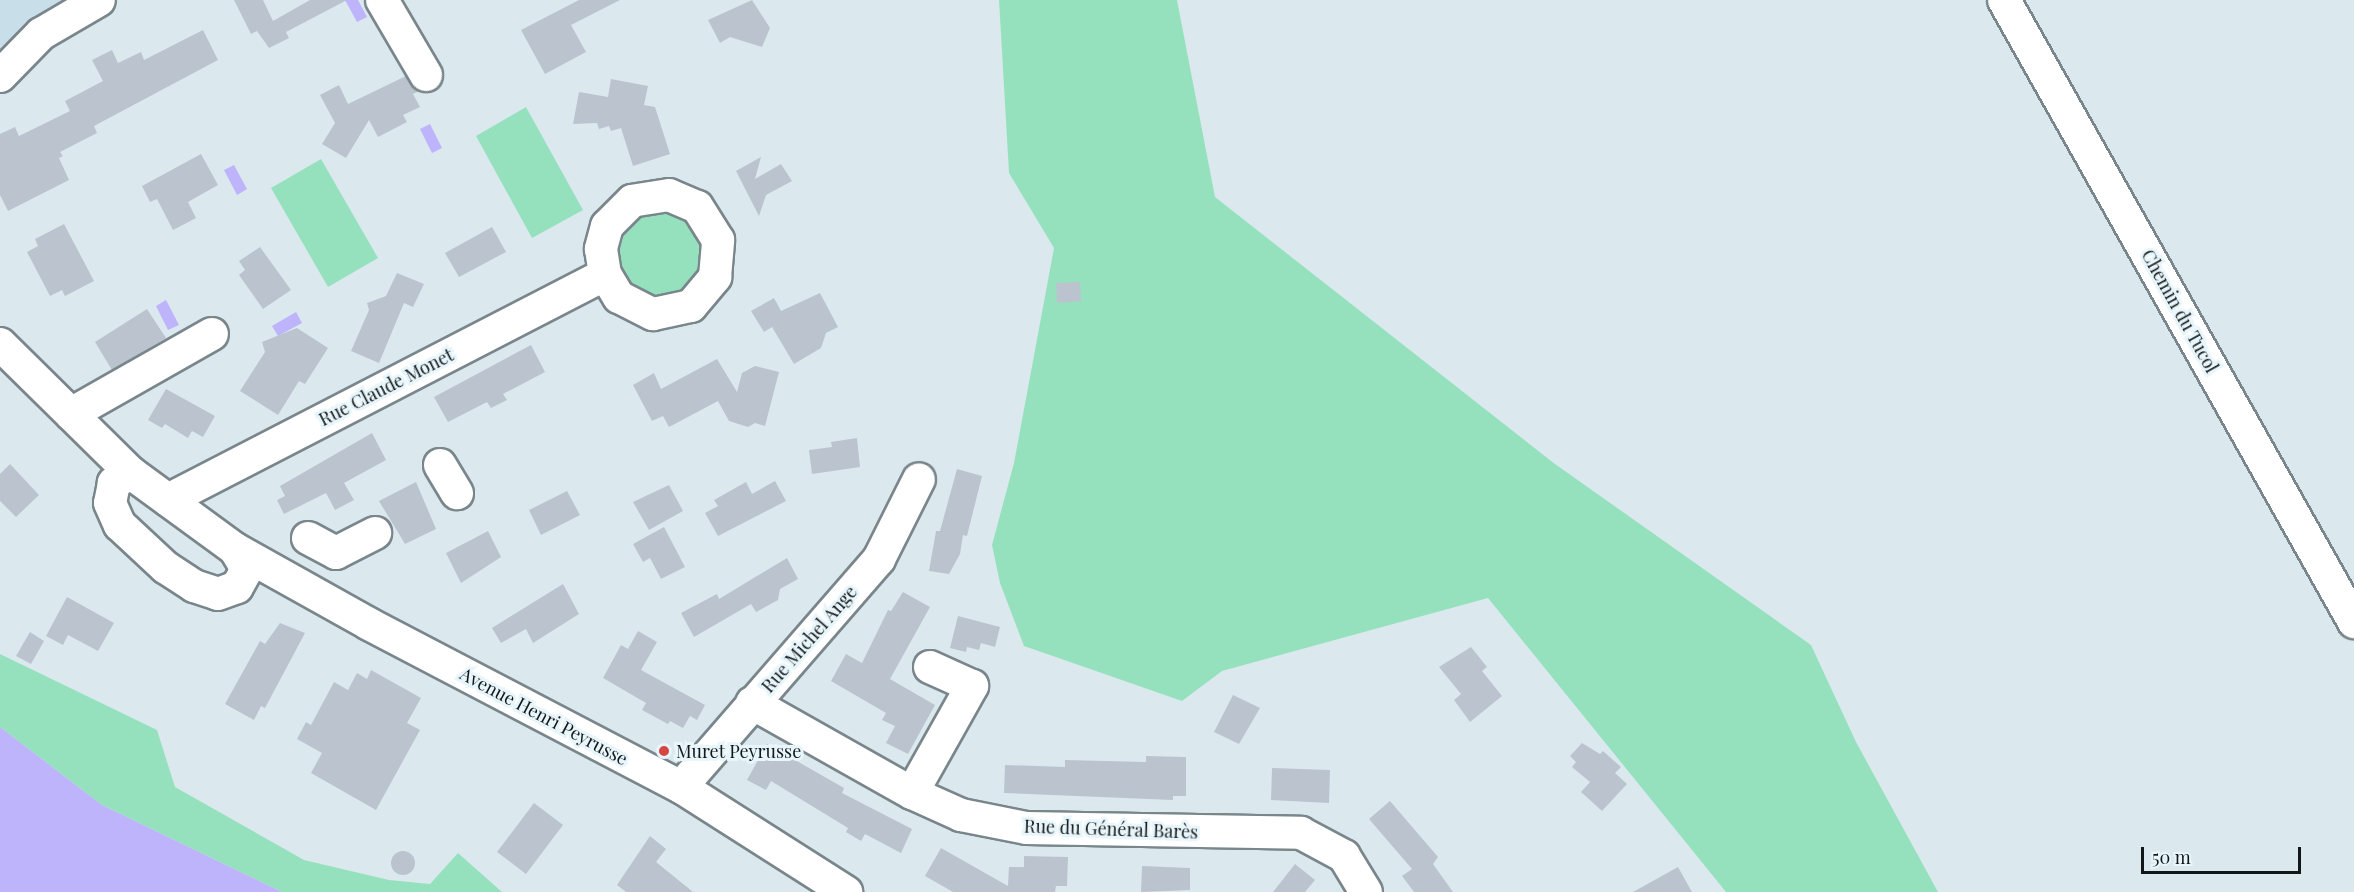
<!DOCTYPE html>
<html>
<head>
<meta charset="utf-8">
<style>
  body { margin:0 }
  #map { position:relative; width:2354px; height:892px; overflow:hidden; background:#dbe9ef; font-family:"Playfair Display",serif }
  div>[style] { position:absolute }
  .built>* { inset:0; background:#c8dee8 }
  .green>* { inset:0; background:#96e1bd }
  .water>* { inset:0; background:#bdb4fb }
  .building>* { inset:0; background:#bbc3ce }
  .round { border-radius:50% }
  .roads { filter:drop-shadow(2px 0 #79868b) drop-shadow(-2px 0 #79868b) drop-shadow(0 2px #79868b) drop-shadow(0 -2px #79868b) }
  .minor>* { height:32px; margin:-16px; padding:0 16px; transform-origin:16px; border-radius:16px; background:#fff }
  .dots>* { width:16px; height:16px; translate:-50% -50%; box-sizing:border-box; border:3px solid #e8f6fc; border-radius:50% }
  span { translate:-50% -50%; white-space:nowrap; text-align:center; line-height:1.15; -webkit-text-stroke:6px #e8f6fc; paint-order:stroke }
  .street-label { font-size:18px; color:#121719 }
  .poi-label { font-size:18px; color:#121719 }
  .left { translate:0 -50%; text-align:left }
  .scale { position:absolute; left:2141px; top:847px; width:160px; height:27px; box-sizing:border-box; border:3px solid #121719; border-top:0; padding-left:8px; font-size:18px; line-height:21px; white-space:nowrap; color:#121719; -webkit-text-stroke:4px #e8f6fc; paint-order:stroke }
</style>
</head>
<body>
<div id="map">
  <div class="built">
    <i style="clip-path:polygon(0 0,64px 0,0 51px)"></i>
  </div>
  <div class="green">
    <i style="clip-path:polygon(999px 0,1177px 0,1215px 197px,1555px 464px,1811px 645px,1856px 742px,1938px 892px,1726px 892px,1488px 598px,1222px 671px,1182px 701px,1024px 646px,1000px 583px,992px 545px,1014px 463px,1054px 248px,1009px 173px)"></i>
    <i style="clip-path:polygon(526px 107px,583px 210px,532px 238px,476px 136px)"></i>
    <i style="clip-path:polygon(321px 159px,378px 258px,328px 287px,271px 188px)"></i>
    <i style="clip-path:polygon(680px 210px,715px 259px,674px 305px,629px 290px,617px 260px,625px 230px,636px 219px,649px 211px)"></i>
    <i style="clip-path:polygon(0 654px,157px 730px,175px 787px,304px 860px,389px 880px,430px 884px,458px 853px,502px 892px,282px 892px,102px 805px,0 727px)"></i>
  </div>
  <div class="water">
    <i style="clip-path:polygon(345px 0,358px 0,367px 17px,357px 22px)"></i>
    <i style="clip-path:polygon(430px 124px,442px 148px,432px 153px,420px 129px)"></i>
    <i style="clip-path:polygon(234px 165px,247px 189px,237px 195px,224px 170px)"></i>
    <i style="clip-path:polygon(166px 300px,179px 325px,168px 330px,156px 306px)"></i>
    <i style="clip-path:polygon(296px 312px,302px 323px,278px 336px,272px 326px)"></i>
    <i style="clip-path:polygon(0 727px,102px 805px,282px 892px,0 892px)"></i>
  </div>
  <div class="building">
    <i style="clip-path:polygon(234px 0,263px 0,273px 21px,310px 0,347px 0,286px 32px,289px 38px,269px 48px,257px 31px,251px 34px)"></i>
    <i style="clip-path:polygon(579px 0,620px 0,571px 25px,586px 52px,545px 74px,521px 30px)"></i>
    <i style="clip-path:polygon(752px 0,770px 28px,762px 47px,730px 37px,720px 43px,708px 20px)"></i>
    <i style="clip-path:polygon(203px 30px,218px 60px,94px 126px,97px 133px,60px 152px,63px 156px,59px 158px,69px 180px,8px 211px,0 195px,0 134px,15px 127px,19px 136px,70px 111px,65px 101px,103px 81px,92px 60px,112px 50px,118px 63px,141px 52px,144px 60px)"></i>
    <i style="clip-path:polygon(406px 76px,419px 91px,413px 94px,420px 107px,403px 115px,407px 122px,378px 137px,369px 120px,346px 158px,322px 144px,335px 123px,320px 95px,339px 85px,348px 104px)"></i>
    <i style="clip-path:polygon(611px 79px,648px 86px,644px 105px,655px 107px,670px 154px,633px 166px,621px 128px,611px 131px,609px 126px,599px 129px,597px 123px,573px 124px,579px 92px,608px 97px)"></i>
    <i style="clip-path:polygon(201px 154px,218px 185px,188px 202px,196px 218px,173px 230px,157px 199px,150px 202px,142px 186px)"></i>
    <i style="clip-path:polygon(761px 157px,755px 179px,781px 164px,792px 181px,766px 195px,759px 216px,736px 171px)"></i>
    <i style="clip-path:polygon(64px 224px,94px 281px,65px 296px,62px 290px,50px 296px,27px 252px,38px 246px,35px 239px)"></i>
    <i style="clip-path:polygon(492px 227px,506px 252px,459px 277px,445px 253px)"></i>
    <i style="clip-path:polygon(260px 247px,291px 290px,263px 309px,239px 275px,245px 270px,239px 261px)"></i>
    <i style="clip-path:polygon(397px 273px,424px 284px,413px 307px,404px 303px,379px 363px,351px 351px,369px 310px,367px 303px,386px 296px)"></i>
    <i style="clip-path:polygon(1080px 282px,1081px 301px,1057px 303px,1056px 283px)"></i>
    <i style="clip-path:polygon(820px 293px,838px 327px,826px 333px,821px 348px,794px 364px,772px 327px,764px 332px,751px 311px,774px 298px,781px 311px)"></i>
    <i style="clip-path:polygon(147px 309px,166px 338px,112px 370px,95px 342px)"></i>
    <i style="clip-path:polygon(297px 328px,328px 348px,305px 384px,299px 381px,278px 415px,240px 391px,265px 352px,262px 342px)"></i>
    <i style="clip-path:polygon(531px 345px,545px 372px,503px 394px,507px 400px,491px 408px,487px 402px,448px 422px,434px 397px)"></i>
    <i style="clip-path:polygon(717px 359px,737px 392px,742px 373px,755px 366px,779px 372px,765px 426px,755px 423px,748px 427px,729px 421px,718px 401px,669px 427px,663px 416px,652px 421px,633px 385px,654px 373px,661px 389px)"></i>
    <i style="clip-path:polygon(166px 389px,215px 416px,203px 437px,192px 431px,188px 438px,165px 424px,162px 428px,148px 420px)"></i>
    <i style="clip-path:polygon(372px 433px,386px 460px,344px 483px,354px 500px,335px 510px,326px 493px,284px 514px,277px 500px,285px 496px,280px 486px)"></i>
    <i style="clip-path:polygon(857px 438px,860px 467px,812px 474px,809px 450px,832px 447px,831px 442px)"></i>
    <i style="clip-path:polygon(10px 464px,39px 495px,16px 517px,0 501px,0 474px)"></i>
    <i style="clip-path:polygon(957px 469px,982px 476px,967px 536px,963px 535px,960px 554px,949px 574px,929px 571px,936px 531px,940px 531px)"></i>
    <i style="clip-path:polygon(775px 481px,786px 501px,718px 536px,705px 513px,718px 506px,714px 500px,746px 482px,752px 494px)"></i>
    <i style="clip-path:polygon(416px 482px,436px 529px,405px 544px,379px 501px)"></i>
    <i style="clip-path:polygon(669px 485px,683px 511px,649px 530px,633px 502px)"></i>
    <i style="clip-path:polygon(567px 491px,580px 515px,541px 535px,529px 510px)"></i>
    <i style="clip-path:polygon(664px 527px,685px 567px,661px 579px,650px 558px,643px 562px,633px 544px)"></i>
    <i style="clip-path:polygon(488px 531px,501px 557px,461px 583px,446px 553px)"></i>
    <i style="clip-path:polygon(787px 558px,798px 579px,780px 589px,778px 600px,756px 612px,751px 604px,694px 637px,681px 613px,717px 594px,719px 599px)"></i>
    <i style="clip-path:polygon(563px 584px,579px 614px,533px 643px,526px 629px,501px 643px,492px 628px)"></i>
    <i style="clip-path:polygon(903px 592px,930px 607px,890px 679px,935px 705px,908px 754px,886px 743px,895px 726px,882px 720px,886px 713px,831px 681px,846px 654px,862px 663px,888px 610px,891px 611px)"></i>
    <i style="clip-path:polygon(67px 597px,114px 623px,98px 651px,68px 635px,63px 645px,46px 636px)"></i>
    <i style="clip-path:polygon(958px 616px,1000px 627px,995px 647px,981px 643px,979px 650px,967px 647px,966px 652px,950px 648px)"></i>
    <i style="clip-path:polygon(280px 623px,305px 633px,265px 708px,261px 706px,254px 720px,225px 704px,260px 641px,265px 644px)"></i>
    <i style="clip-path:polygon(638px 631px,657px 642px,641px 670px,705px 705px,697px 720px,690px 716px,683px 728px,670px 721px,668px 724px,642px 710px,646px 703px,603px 678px,621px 645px,628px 649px)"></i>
    <i style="clip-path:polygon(30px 632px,44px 641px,31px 664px,16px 656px)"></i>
    <i style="clip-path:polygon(1471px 647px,1487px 667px,1482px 671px,1502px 696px,1470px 722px,1454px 700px,1461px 694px,1439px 667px)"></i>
    <i style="clip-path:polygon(371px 670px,421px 698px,407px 723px,420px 730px,376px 810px,311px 773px,322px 753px,297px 739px,306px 722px,311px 725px,334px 682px,348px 690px,357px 673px,367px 679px)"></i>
    <i style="clip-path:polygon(1233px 695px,1260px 708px,1239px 744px,1214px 732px)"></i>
    <i style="clip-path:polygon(1582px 743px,1600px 754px,1603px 751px,1621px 767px,1615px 773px,1627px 784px,1602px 811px,1581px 792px,1590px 782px,1572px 767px,1576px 762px,1570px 756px)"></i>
    <i style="clip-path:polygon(767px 744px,844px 788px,842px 793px,912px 829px,901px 853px,865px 834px,861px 841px,846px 832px,848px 828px,771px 781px,766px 790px,747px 780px)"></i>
    <i style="clip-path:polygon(1146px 756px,1186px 757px,1186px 796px,1173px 796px,1173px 800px,1004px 793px,1005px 765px,1065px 767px,1065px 760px,1146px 762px)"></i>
    <i style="clip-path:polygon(1272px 768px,1330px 770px,1329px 803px,1271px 800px)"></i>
    <i style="clip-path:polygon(1390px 801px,1438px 857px,1433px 864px,1453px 892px,1414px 892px,1402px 876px,1412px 869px,1369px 819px)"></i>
    <i style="clip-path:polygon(534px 803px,563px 825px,526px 874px,497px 852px)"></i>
    <i style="clip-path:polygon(650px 836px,666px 849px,656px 862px,693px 892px,626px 892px,617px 885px)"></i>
    <i style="clip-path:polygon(941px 848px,1008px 886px,1009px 867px,1024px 867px,1024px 856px,1068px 857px,1067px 886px,1056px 886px,1055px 892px,953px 892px,925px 876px)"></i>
    <i class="round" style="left:391px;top:851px;width:24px;height:24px"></i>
    <i style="clip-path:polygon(1295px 864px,1315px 880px,1305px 892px,1273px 892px)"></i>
    <i style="clip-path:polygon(1142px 866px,1190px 868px,1190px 890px,1141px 892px)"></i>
    <i style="clip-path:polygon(1678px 867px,1692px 892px,1633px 892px)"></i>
  </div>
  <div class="roads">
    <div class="minor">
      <i style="left:382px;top:0;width:87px;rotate:59.6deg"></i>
      <i style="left:2004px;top:0;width:714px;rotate:60.63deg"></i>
      <i style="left:0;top:76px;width:59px;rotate:-45.7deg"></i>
      <i style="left:41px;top:34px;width:67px;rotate:-30.4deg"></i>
      <i style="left:0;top:344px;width:184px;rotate:44.6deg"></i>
      <i style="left:131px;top:473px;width:129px;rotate:36.2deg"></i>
      <i style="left:235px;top:549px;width:154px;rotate:29.2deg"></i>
      <i style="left:369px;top:624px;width:352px;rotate:27.6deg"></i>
      <i style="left:681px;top:787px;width:196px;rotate:32.5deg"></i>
      <i style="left:71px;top:414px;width:162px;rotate:-29.6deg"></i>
      <i style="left:440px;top:465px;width:33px;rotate:59deg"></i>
      <i style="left:131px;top:473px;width:20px;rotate:150deg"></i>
      <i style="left:114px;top:483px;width:20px;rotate:101deg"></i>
      <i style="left:110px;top:503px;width:24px;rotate:66deg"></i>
      <i style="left:120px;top:525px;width:62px;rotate:43deg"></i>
      <i style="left:165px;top:567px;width:35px;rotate:33deg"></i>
      <i style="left:194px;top:586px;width:25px;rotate:18deg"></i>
      <i style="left:218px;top:594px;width:20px;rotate:-20deg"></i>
      <i style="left:237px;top:587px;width:21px;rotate:-61deg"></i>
      <i style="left:247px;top:569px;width:23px;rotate:-121deg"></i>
      <i style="left:168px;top:500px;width:492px;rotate:-27.3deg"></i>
      <i style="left:605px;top:274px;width:27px;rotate:59deg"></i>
      <i style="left:619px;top:297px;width:38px;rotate:27deg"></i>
      <i style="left:653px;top:314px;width:39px;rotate:-12deg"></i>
      <i style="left:691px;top:306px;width:38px;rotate:-50deg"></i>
      <i style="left:715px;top:277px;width:37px;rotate:-85deg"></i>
      <i style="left:718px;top:240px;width:39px;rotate:-122deg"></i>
      <i style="left:697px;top:207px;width:30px;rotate:-157deg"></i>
      <i style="left:669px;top:195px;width:37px;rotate:171deg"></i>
      <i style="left:632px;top:201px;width:35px;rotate:135deg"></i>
      <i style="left:607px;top:226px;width:24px;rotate:105deg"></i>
      <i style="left:601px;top:249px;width:25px;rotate:81deg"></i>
      <i style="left:308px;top:538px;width:32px;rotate:28deg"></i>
      <i style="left:336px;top:553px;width:44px;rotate:-27.1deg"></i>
      <i style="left:752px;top:703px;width:184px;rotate:29.4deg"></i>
      <i style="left:912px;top:793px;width:54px;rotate:24.2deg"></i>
      <i style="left:961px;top:815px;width:66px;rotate:11.3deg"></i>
      <i style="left:1026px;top:828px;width:275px;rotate:1deg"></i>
      <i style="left:1301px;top:833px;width:49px;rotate:28.1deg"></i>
      <i style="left:1344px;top:856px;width:42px;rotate:58.6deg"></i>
      <i style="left:681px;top:787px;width:302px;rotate:-49deg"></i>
      <i style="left:879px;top:559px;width:89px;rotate:-63.4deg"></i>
      <i style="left:912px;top:793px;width:123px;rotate:-60.7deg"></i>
      <i style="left:972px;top:686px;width:46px;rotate:-155.7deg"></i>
    </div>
  </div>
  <div class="dots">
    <i style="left:664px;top:751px;background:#d64744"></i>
  </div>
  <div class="street-label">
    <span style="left:2180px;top:311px;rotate:61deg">Chemin du Tucol</span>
    <span style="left:386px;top:387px;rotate:-27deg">Rue Claude Monet</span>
    <span style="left:809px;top:639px;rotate:-49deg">Rue Michel Ange</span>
    <span style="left:544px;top:716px;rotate:28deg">Avenue Henri Peyrusse</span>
    <span style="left:1111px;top:829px;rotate:2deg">Rue du Général Barès</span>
  </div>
  <div class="poi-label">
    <span class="left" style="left:676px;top:751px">Muret Peyrusse</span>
  </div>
  <div class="scale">50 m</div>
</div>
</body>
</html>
